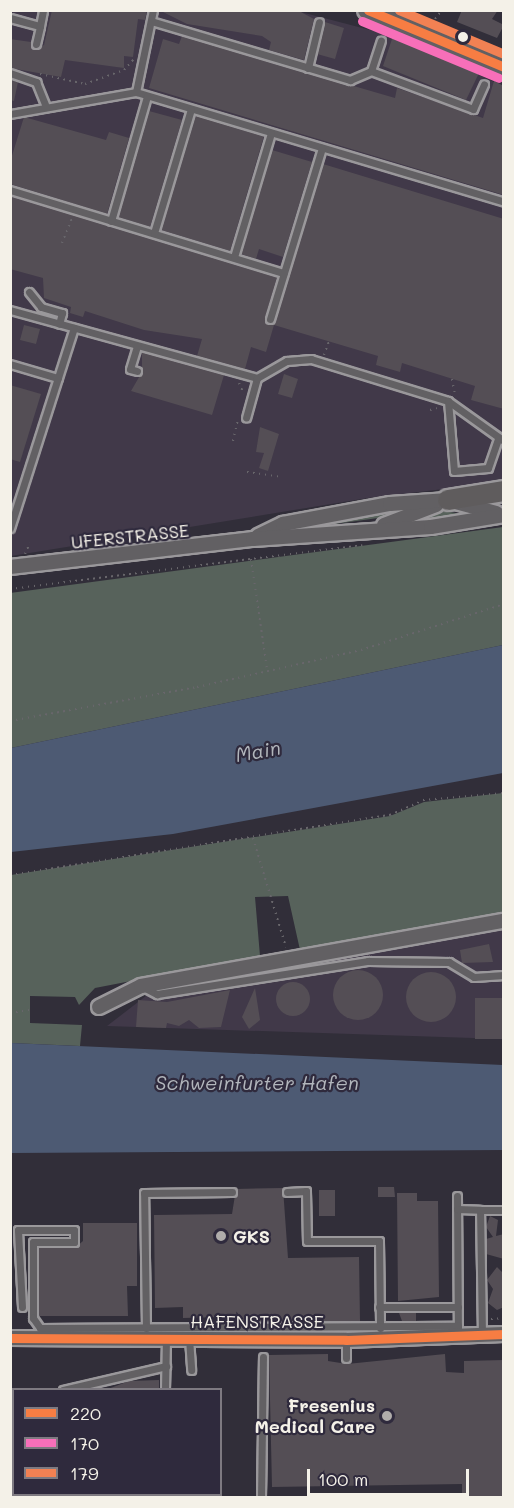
<!DOCTYPE html>
<html>
<head>
<meta charset="utf-8">
<style>
  body { margin:0 }
  #map { position:relative; width:514px; height:1508px; overflow:hidden; background:#312e39; font-family:Mali,sans-serif }
  div>[style] { position:absolute }
  .built>* { inset:0; background:#413949 }
  .green>* { inset:0; background:#57625b }
  .water>* { inset:0; background:#4d5a73 }
  .building>* { inset:0; background:#544e55 }
  .round { border-radius:50% }
  .path>* { height:2px; margin-top:-1px; transform-origin:0; background:repeating-linear-gradient(90deg,#68666b 0 1.5px,transparent 0 6px) }
  .roads { filter:drop-shadow(2px 0 #9a989b) drop-shadow(-2px 0 #9a989b) drop-shadow(0 2px #9a989b) drop-shadow(0 -2px #9a989b) }
  .service>* { height:7px; margin:-3.5px; padding:0 3.5px; transform-origin:3.5px; border-radius:3.5px; background:#626063 }
  .minor>* { height:14px; margin:-7px; padding:0 7px; transform-origin:7px; border-radius:7px; background:#626063 }
  .secondary>* { height:18px; margin:-9px; padding:0 9px; transform-origin:9px; border-radius:9px; background:#626063 }
  .primary>* { height:20px; margin:-10px; padding:0 10px; transform-origin:10px; border-radius:10px; background:#5f5c5d }
  .bus-1>* { height:9px; margin:-4.5px; padding:0 4.5px; transform-origin:4.5px; border-radius:4.5px; background:#f77d43 }
  .bus-2>* { height:9px; margin:-4.5px; padding:0 4.5px; transform-origin:4.5px; border-radius:4.5px; background:#f76fb9 }
  .bus-3>* { height:9px; margin:-4.5px; padding:0 4.5px; transform-origin:4.5px; border-radius:4.5px; background:#f28153 }
  .dots>* { width:16px; height:16px; translate:-50% -50%; box-sizing:border-box; border:3px solid #2f2a3d; border-radius:50% }
  span { translate:-50% -50%; white-space:nowrap; text-align:center; line-height:1.15; -webkit-text-stroke:4.5px #2f2a3d; paint-order:stroke }
  .street-label { font-size:18px; color:#f4f1e8 }
  .poi-label { font-size:18px; color:#f4f1e8; font-weight:700 }
  .left { translate:0 -50%; text-align:left }
  .right { translate:-100% -50%; text-align:right }
  .water-label { font-size:20px; color:#b2b6bc; font-style:italic }
  .frame { position:absolute; inset:0; border:12px solid #f4f1e8; pointer-events:none }
  .legend { position:absolute; left:12px; top:1388px; width:210px; height:108px; box-sizing:border-box; background:#2f2a3d; border:2px solid #7e7a81; margin:0; padding:8px 10px; list-style:none; font-size:18px; color:#f4f1e8 }
  .legend li { display:flex; align-items:center; gap:12px; height:30px }
  .legend b { width:30px; border:2px solid #7e7a81 }
  .scale { position:absolute; left:307px; top:1469px; width:162px; height:27px; box-sizing:border-box; border:3px solid #f4f1e8; border-top:0; padding-left:8px; font-size:18px; line-height:21px; white-space:nowrap; color:#f4f1e8; -webkit-text-stroke:4px #2f2a3d; paint-order:stroke }
</style>
</head>
<body>
<div id="map">
  <div class="built">
    <i style="clip-path:polygon(10px 11px,297px 11px,393px 36px,503px 86px,503px 482px,368px 498px,11px 556px)"></i>
    <i style="clip-path:polygon(503px 929px,503px 1039px,107px 1026px,155px 989px)"></i>
  </div>
  <div class="green">
    <i style="clip-path:polygon(409px 509px,378px 518px,285px 531px,366px 512px)"></i>
    <i style="clip-path:polygon(446px 511px,470px 516px,408px 523px)"></i>
    <i style="clip-path:polygon(503px 527px,503px 645px,11px 748px,10px 593px)"></i>
    <i style="clip-path:polygon(503px 793px,503px 916px,300px 950px,288px 896px,255px 897px,260px 956px,95px 988px,79px 1005px,75px 997px,30px 996px,30px 1023px,82px 1025px,80px 1046px,11px 1043px,11px 875px,390px 816px,424px 802px)"></i>
  </div>
  <div class="water">
    <i style="clip-path:polygon(503px 645px,503px 773px,173px 834px,11px 852px,11px 748px)"></i>
    <i style="clip-path:polygon(11px 1043px,503px 1065px,503px 1150px,11px 1153px)"></i>
  </div>
  <div class="building">
    <i style="clip-path:polygon(52px 10px,147px 10px,145px 20px,138px 19px,133px 57px,124px 56px,124px 68px,65px 60px,61px 77px,10px 68px,10px 39px,31px 42px,35px 50px,44px 45px)"></i>
    <i style="clip-path:polygon(159px 10px,297px 10px,314px 19px,304px 60px,269px 50px,271px 42px,262px 36px,187px 24px)"></i>
    <i style="clip-path:polygon(462px 10px,498px 10px,492px 19px,504px 25px,497px 38px,457px 22px)"></i>
    <i style="clip-path:polygon(325px 22px,344px 28px,335px 59px,317px 54px)"></i>
    <i style="clip-path:polygon(182px 36px,395px 98px,397px 88px,483px 118px,494px 81px,504px 86px,504px 195px,149px 88px,163px 39px,179px 44px)"></i>
    <i style="clip-path:polygon(393px 36px,479px 73px,466px 100px,383px 66px)"></i>
    <i style="clip-path:polygon(10px 79px,18px 82px,14px 101px,10px 100px)"></i>
    <i style="clip-path:polygon(149px 111px,182px 120px,150px 227px,118px 217px)"></i>
    <i style="clip-path:polygon(195px 115px,264px 136px,230px 251px,161px 230px)"></i>
    <i style="clip-path:polygon(24px 117px,106px 140px,109px 132px,129px 138px,107px 214px,10px 184px,10px 162px)"></i>
    <i style="clip-path:polygon(272px 150px,312px 162px,283px 257px,259px 249px,256px 259px,241px 254px)"></i>
    <i style="clip-path:polygon(323px 164px,504px 219px,504px 409px,471px 400px,475px 386px,402px 363px,400px 372px,376px 365px,378px 356px,274px 325px,266px 352px,251px 347px,245px 369px,197px 356px,202px 339px,144px 330px,85px 311px,83px 317px,70px 313px,71px 307px,44px 298px,43px 278px,10px 269px,10px 196px,277px 277px,265px 318px,272px 324px)"></i>
    <i style="clip-path:polygon(24px 325px,40px 329px,36px 344px,20px 340px)"></i>
    <i style="clip-path:polygon(142px 352px,224px 375px,212px 415px,131px 391px,142px 372px)"></i>
    <i style="clip-path:polygon(284px 374px,298px 379px,292px 398px,278px 394px)"></i>
    <i style="clip-path:polygon(10px 385px,41px 394px,20px 462px,10px 459px)"></i>
    <i style="clip-path:polygon(260px 427px,279px 434px,268px 471px,259px 468px,264px 453px,256px 452px)"></i>
    <i style="clip-path:polygon(489px 944px,493px 962px,462px 963px,460px 950px)"></i>
    <i class="round" style="left:333px;top:970px;width:50px;height:50px"></i>
    <i class="round" style="left:406px;top:972px;width:50px;height:50px"></i>
    <i class="round" style="left:276px;top:982px;width:34px;height:34px"></i>
    <i style="clip-path:polygon(255px 988px,260px 1020px,249px 1029px,242px 1017px)"></i>
    <i style="clip-path:polygon(230px 990px,221px 1027px,199px 1028px,189px 1020px,179px 1026px,167px 1023px,166px 1028px,136px 1027px,138px 1000px,167px 1002px)"></i>
    <i style="clip-path:polygon(475px 998px,504px 998px,504px 1039px,475px 1039px)"></i>
    <i style="clip-path:polygon(378px 1187px,394px 1187px,395px 1197px,378px 1197px)"></i>
    <i style="clip-path:polygon(283px 1188px,288px 1258px,359px 1257px,360px 1321px,224px 1322px,224px 1317px,183px 1318px,183px 1307px,155px 1308px,154px 1215px,232px 1214px,236px 1189px)"></i>
    <i style="clip-path:polygon(319px 1190px,335px 1190px,335px 1216px,319px 1216px)"></i>
    <i style="clip-path:polygon(397px 1193px,417px 1193px,417px 1201px,438px 1201px,439px 1297px,398px 1301px)"></i>
    <i style="clip-path:polygon(490px 1216px,498px 1220px,496px 1236px,504px 1234px,504px 1259px,486px 1254px,486px 1239px,493px 1237px,486px 1227px)"></i>
    <i style="clip-path:polygon(83px 1223px,137px 1223px,137px 1286px,127px 1286px,128px 1316px,39px 1316px,39px 1248px,76px 1247px,83px 1241px)"></i>
    <i style="clip-path:polygon(497px 1267px,504px 1274px,504px 1307px,497px 1310px,488px 1303px,493px 1289px,487px 1280px)"></i>
    <i style="clip-path:polygon(399px 1313px,416px 1313px,416px 1321px,402px 1321px)"></i>
    <i style="clip-path:polygon(328px 1354px,328px 1361px,347px 1364px,445px 1354px,446px 1372px,464px 1373px,464px 1361px,504px 1360px,504px 1497px,462px 1497px,462px 1484px,272px 1487px,269px 1355px)"></i>
    <i style="clip-path:polygon(159px 1380px,159px 1389px,108px 1389px,129px 1381px)"></i>
  </div>
  <div class="path">
    <i style="left:435px;top:19px;width:11px;rotate:-52deg"></i>
    <i style="left:40px;top:74px;width:46px;rotate:12.5deg"></i>
    <i style="left:85px;top:84px;width:41px;rotate:-19.7deg"></i>
    <i style="left:124px;top:70px;width:15px;rotate:-48deg"></i>
    <i style="left:62px;top:243px;width:27px;rotate:-68deg"></i>
    <i style="left:324px;top:355px;width:15px;rotate:-70deg"></i>
    <i style="left:452px;top:379px;width:16px;rotate:79deg"></i>
    <i style="left:239px;top:383px;width:12px;rotate:66deg"></i>
    <i style="left:430px;top:410px;width:7px;rotate:-16deg"></i>
    <i style="left:233px;top:441px;width:22px;rotate:-77deg"></i>
    <i style="left:247px;top:472px;width:35px;rotate:8deg"></i>
    <i style="left:25px;top:554px;width:12px;rotate:-66deg"></i>
    <i style="left:251px;top:559px;width:111px;rotate:81.7deg"></i>
    <i style="left:10px;top:589px;width:355px;rotate:-7.1deg"></i>
    <i style="left:10px;top:721px;width:190px;rotate:-10.3deg"></i>
    <i style="left:197px;top:687px;width:168px;rotate:-12.7deg"></i>
    <i style="left:361px;top:650px;width:150px;rotate:-17.8deg"></i>
    <i style="left:253px;top:838px;width:114px;rotate:73.2deg"></i>
    <i style="left:10px;top:875px;width:385px;rotate:-9deg"></i>
    <i style="left:390px;top:815px;width:36px;rotate:-24deg"></i>
    <i style="left:423px;top:800px;width:81px;rotate:-4.9deg"></i>
    <i style="left:10px;top:1013px;width:20px;rotate:-9deg"></i>
    <i style="left:491px;top:1319px;width:13px;rotate:-4deg"></i>
  </div>
  <div class="roads">
    <div class="service">
      <i style="left:10px;top:18px;width:31px;rotate:15deg"></i>
      <i style="left:40px;top:26px;width:16px;rotate:-79deg"></i>
      <i style="left:151px;top:21px;width:208px;rotate:16.5deg"></i>
      <i style="left:350px;top:80px;width:23px;rotate:-23deg"></i>
      <i style="left:371px;top:71px;width:109px;rotate:20.4deg"></i>
      <i style="left:473px;top:109px;width:27px;rotate:-66deg"></i>
      <i style="left:36px;top:44px;width:18px;rotate:-77deg"></i>
      <i style="left:308px;top:68px;width:47px;rotate:-76.6deg"></i>
      <i style="left:371px;top:71px;width:32px;rotate:-72deg"></i>
      <i style="left:10px;top:73px;width:28px;rotate:19deg"></i>
      <i style="left:36px;top:82px;width:27px;rotate:68deg"></i>
      <i style="left:136px;top:92px;width:384px;rotate:16.6deg"></i>
      <i style="left:10px;top:114px;width:128px;rotate:-9.9deg"></i>
      <i style="left:136px;top:92px;width:84px;rotate:-78.3deg"></i>
      <i style="left:10px;top:190px;width:286px;rotate:16.9deg"></i>
      <i style="left:111px;top:221px;width:130px;rotate:-73.9deg"></i>
      <i style="left:154px;top:233px;width:129px;rotate:-73.4deg"></i>
      <i style="left:234px;top:257px;width:129px;rotate:-73.4deg"></i>
      <i style="left:29px;top:292px;width:19px;rotate:51deg"></i>
      <i style="left:41px;top:307px;width:22px;rotate:16deg"></i>
      <i style="left:62px;top:313px;width:11px;rotate:105deg"></i>
      <i style="left:10px;top:310px;width:256px;rotate:15.4deg"></i>
      <i style="left:257px;top:378px;width:41px;rotate:105.4deg"></i>
      <i style="left:270px;top:319px;width:179px;rotate:-73.1deg"></i>
      <i style="left:10px;top:364px;width:50px;rotate:16.3deg"></i>
      <i style="left:137px;top:371px;width:7px;rotate:-164deg"></i>
      <i style="left:130px;top:369px;width:24px;rotate:-73deg"></i>
      <i style="left:257px;top:378px;width:34px;rotate:-30deg"></i>
      <i style="left:287px;top:361px;width:24px;rotate:-5deg"></i>
      <i style="left:311px;top:359px;width:143px;rotate:17deg"></i>
      <i style="left:448px;top:401px;width:69px;rotate:35.5deg"></i>
      <i style="left:448px;top:401px;width:70px;rotate:85.1deg"></i>
      <i style="left:454px;top:471px;width:34px;rotate:-5deg"></i>
      <i style="left:488px;top:468px;width:31px;rotate:-71deg"></i>
      <i style="left:10px;top:528px;width:210px;rotate:-72.3deg"></i>
      <i style="left:143px;top:987px;width:16px;rotate:27deg"></i>
      <i style="left:157px;top:994px;width:214px;rotate:-8.9deg"></i>
      <i style="left:368px;top:961px;width:81px;rotate:0.7deg"></i>
      <i style="left:449px;top:962px;width:29px;rotate:31deg"></i>
      <i style="left:474px;top:977px;width:30px;rotate:-4deg"></i>
      <i style="left:287px;top:1192px;width:19px;rotate:-3deg"></i>
      <i style="left:306px;top:1191px;width:50px;rotate:88.9deg"></i>
      <i style="left:307px;top:1241px;width:72px"></i>
      <i style="left:379px;top:1241px;width:87px;rotate:89.3deg"></i>
      <i style="left:457px;top:1196px;width:132px;rotate:89.6deg"></i>
      <i style="left:457px;top:1209px;width:23px;rotate:2deg"></i>
      <i style="left:22px;top:1307px;width:77px;rotate:-93deg"></i>
      <i style="left:18px;top:1230px;width:56px"></i>
      <i style="left:74px;top:1230px;width:12px;rotate:90deg"></i>
      <i style="left:74px;top:1242px;width:41px;rotate:180deg"></i>
      <i style="left:33px;top:1242px;width:76px;rotate:90deg"></i>
      <i style="left:33px;top:1318px;width:12px;rotate:55deg"></i>
      <i style="left:40px;top:1328px;width:418px;rotate:-0.3deg"></i>
      <i style="left:379px;top:1307px;width:79px"></i>
      <i style="left:146px;top:1328px;width:135px;rotate:-90.8deg"></i>
      <i style="left:144px;top:1193px;width:88px;rotate:-0.7deg"></i>
      <i style="left:482px;top:1335px;width:125px;rotate:-90.9deg"></i>
      <i style="left:480px;top:1210px;width:24px"></i>
      <i style="left:189px;top:1338px;width:32px;rotate:86deg"></i>
      <i style="left:346px;top:1340px;width:18px;rotate:90deg"></i>
      <i style="left:63px;top:1390px;width:106px;rotate:-13.1deg"></i>
      <i style="left:165px;top:1390px;width:51px;rotate:-88.9deg"></i>
      <i style="left:10px;top:1416px;width:4px;rotate:-27deg"></i>
      <i style="left:164px;top:1498px;width:4px;rotate:-90deg"></i>
      <i style="left:261px;top:1498px;width:141px;rotate:-89.2deg"></i>
    </div>
    <div class="minor">
      <i style="left:384px;top:525px;width:56px;rotate:-21deg"></i>
      <i style="left:258px;top:536px;width:28px;rotate:-26deg"></i>
      <i style="left:283px;top:524px;width:109px;rotate:-10.6deg"></i>
      <i style="left:390px;top:504px;width:58px;rotate:-3.9deg"></i>
      <i style="left:448px;top:500px;width:50px;rotate:15.2deg"></i>
      <i style="left:10px;top:567px;width:245px;rotate:-6.6deg"></i>
      <i style="left:253px;top:539px;width:178px;rotate:-3.9deg"></i>
      <i style="left:431px;top:527px;width:74px;rotate:-9.3deg"></i>
      <i style="left:99px;top:1007px;width:47px;rotate:-26.6deg"></i>
      <i style="left:141px;top:986px;width:369px;rotate:-10.2deg"></i>
      <i style="left:10px;top:1338px;width:336px;rotate:0.3deg"></i>
      <i style="left:346px;top:1340px;width:158px;rotate:-2.2deg"></i>
    </div>
    <div class="secondary">
      <i style="left:367px;top:10px;width:148px;rotate:22.6deg"></i>
    </div>
    <div class="primary">
      <i style="left:448px;top:500px;width:57px;rotate:-9.1deg"></i>
    </div>
  </div>
  <div class="bus-1">
    <i style="left:368px;top:10px;width:147px;rotate:22.7deg"></i>
    <i style="left:10px;top:1338px;width:336px;rotate:0.3deg"></i>
    <i style="left:346px;top:1340px;width:158px;rotate:-2.2deg"></i>
  </div>
  <div class="bus-2">
    <i style="left:362px;top:21px;width:148px;rotate:22.6deg"></i>
  </div>
  <div class="bus-3">
    <i style="left:399px;top:10px;width:114px;rotate:22.7deg"></i>
  </div>
  <div class="dots">
    <i style="left:463px;top:37px;background:#f4f1e8"></i>
    <i style="left:221px;top:1236px;background:#b0adab"></i>
    <i style="left:387px;top:1416px;background:#b0adab"></i>
  </div>
  <div class="street-label">
    <span style="left:130px;top:536px;rotate:-6deg">UFERSTRASSE</span>
    <span style="left:257px;top:1321px">HAFENSTRASSE</span>
  </div>
  <div class="poi-label">
    <span class="left" style="left:233px;top:1236px">GKS</span>
    <span class="right" style="left:375px;top:1416px">Fresenius<br>Medical Care</span>
  </div>
  <div class="water-label">
    <span style="left:258px;top:751px;rotate:-10deg">Main</span>
    <span style="left:257px;top:1082px">Schweinfurter Hafen</span>
  </div>
  <div class="frame"></div>
  <ul class="legend">
  <li><b style="height:8px;background:#f77d43"></b>220</li>
  <li><b style="height:8px;background:#f76fb9"></b>170</li>
  <li><b style="height:8px;background:#f28153"></b>179</li>
  </ul>
  <div class="scale">100 m</div>
</div>
</body>
</html>
